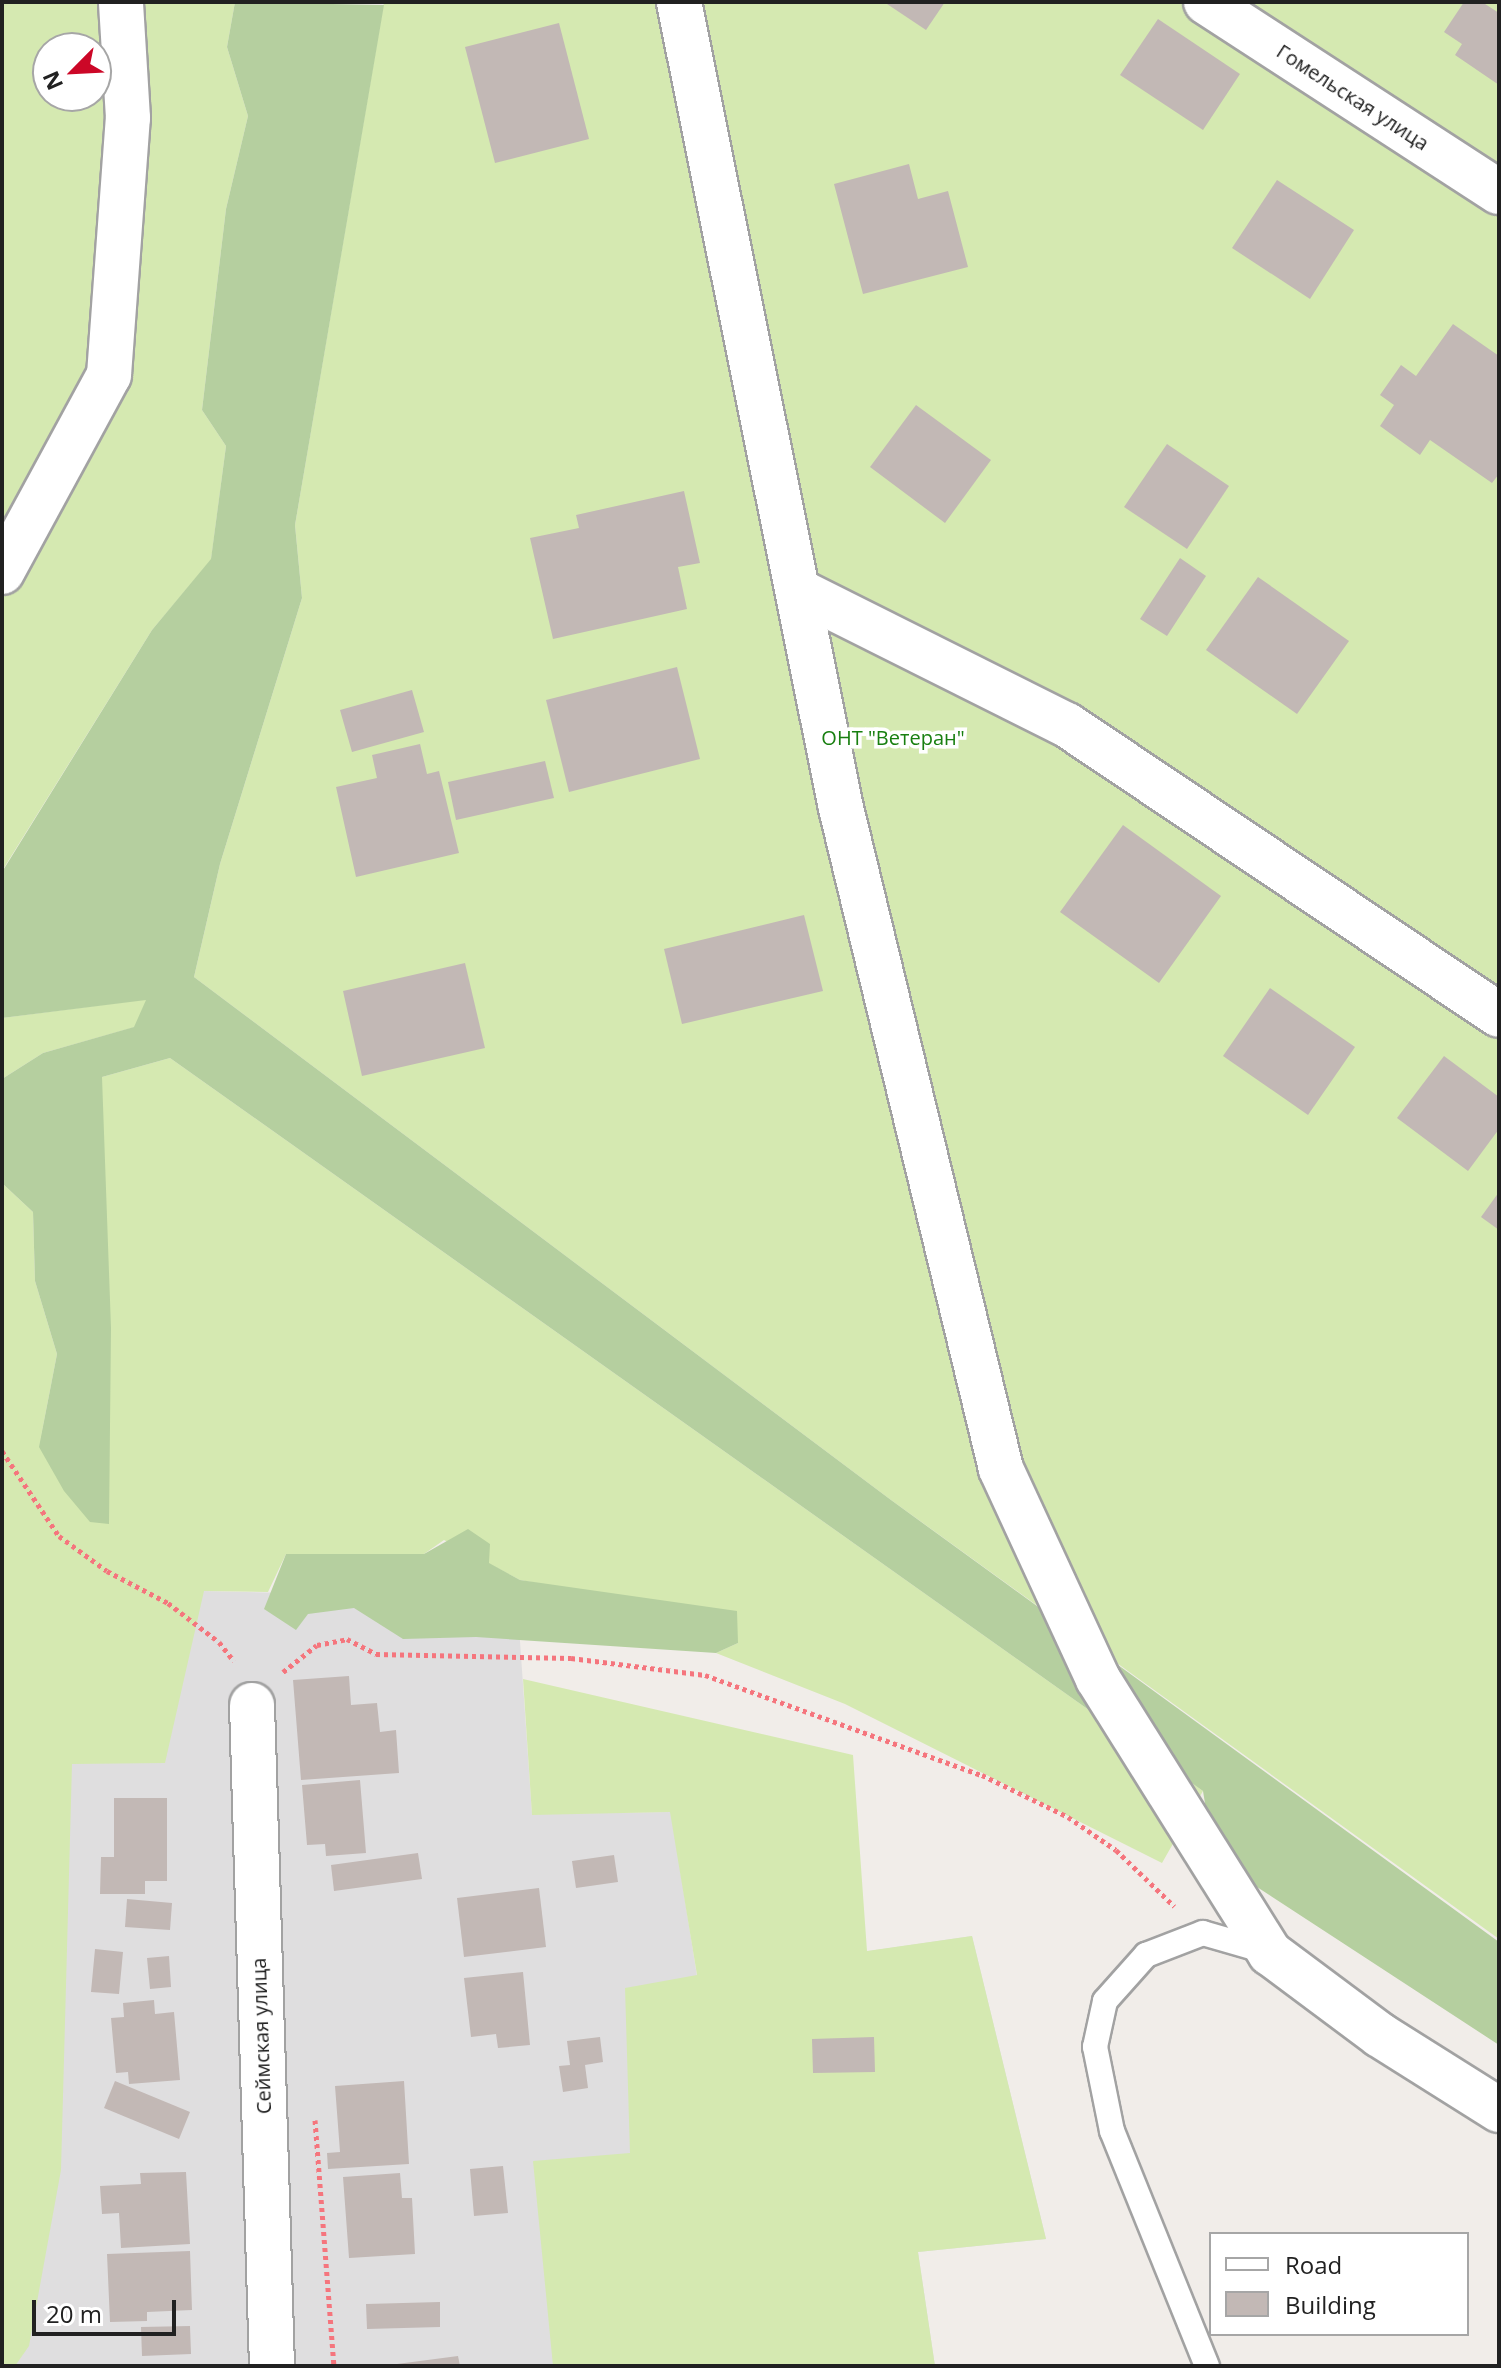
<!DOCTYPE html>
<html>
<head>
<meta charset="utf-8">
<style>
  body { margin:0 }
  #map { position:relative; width:1501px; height:2368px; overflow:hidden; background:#f1ede9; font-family:"Open Sans",sans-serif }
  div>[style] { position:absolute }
  .residential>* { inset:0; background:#dfdedf }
  .grass>* { inset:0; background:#d5e9b1 }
  .forest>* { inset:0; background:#b5cf9f }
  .building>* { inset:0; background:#c2b8b5 }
  .path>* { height:5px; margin-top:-2.5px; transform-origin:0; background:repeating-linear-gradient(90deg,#f5757d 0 4px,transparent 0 8px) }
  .roads { filter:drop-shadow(2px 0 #a2a2a2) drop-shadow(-2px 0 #a2a2a2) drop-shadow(0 2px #a2a2a2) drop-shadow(0 -2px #a2a2a2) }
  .lane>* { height:24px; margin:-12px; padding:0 12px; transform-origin:12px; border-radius:12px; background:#fff }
  .street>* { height:44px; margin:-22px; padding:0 22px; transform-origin:22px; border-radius:22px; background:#fff }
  span { translate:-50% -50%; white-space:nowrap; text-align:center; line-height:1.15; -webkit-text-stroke:7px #fff; paint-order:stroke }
  .street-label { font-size:20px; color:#212121 }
  .park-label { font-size:20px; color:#187f10 }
  .frame { position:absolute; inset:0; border:4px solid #212121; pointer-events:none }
  .legend { position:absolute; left:1209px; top:2232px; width:260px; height:104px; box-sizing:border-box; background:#fff; border:2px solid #a6a6a6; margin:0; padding:10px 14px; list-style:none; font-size:24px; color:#212121 }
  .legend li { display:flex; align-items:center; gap:16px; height:40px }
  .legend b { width:40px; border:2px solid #a6a6a6 }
  .north { position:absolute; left:32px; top:32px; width:80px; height:80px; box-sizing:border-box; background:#fff; border:2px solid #a6a6a6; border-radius:50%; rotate:246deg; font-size:22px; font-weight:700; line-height:32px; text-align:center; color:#212121 }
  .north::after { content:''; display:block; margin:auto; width:28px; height:36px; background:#cc0727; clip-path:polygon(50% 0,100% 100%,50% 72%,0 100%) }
  .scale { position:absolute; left:32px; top:2300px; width:144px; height:36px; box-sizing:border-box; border:4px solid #212121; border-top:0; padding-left:10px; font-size:24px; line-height:28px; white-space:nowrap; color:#212121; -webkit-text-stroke:6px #fff; paint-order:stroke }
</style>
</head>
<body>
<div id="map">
  <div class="residential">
    <i style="clip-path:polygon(203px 1591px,517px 1598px,532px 1814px,671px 1812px,697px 1976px,972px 1936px,1046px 2239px,918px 2252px,935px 2366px,2px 2366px,2px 1663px)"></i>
  </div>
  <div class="grass">
    <i style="clip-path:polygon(evenodd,2px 2px,235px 2px,227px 47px,248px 116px,226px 209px,202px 410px,226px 446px,211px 560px,152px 630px,2px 871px,2px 2px,48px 48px,96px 48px,96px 96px,48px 96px,48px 48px)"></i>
    <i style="clip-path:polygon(384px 2px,1499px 2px,1499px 1939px,891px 1500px,194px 977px,220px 864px,302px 598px,295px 525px)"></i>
    <i style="clip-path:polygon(147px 999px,135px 1027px,43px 1053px,2px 1079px,2px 1018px)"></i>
    <i style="clip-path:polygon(170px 1058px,1203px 1791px,1162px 1863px,845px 1704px,716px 1653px,738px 1643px,613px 1597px,520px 1580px,444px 1540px,424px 1554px,286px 1554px,268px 1592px,204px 1591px,165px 1763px,72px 1764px,61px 2170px,29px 2346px,15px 2366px,2px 2366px,2px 1183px,33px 1212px,35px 1281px,57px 1354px,39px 1447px,101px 1149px,102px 1077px)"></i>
    <i style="clip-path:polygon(523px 1679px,853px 1755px,867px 1951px,972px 1936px,1046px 2239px,918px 2252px,935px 2366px,553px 2366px,533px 2161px,630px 2153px,625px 1988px,697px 1975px,670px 1812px,532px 1815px)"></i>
  </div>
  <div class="forest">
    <i style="clip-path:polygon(235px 2px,384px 5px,295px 525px,302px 598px,220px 864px,194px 977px,891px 1500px,1499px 1942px,1499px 2045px,1214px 1859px,1203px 1791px,170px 1058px,102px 1077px,111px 1328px,109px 1524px,90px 1522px,64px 1491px,39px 1447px,57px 1354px,35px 1281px,33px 1212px,2px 1183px,2px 1079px,43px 1053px,134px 1027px,146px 1000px,2px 1018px,2px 872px,152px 630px,211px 559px,226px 446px,202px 410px,226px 209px,248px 116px,227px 47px)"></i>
    <i style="clip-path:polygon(468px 1529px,490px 1544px,489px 1563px,520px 1580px,737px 1611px,738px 1643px,716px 1653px,476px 1637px,403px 1639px,354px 1608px,308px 1614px,296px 1630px,264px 1609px,286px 1554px,424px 1554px)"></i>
  </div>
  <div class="building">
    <i style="clip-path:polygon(884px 2px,945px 2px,926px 30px)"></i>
    <i style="clip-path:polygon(1464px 2px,1482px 2px,1499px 13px,1499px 85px,1455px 55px,1462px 44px,1444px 32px)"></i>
    <i style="clip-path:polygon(1158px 19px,1240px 74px,1203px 130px,1120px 75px)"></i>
    <i style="clip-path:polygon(559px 23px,589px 139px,495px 163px,465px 47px)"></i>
    <i style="clip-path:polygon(909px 164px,918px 199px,948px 191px,968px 267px,863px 294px,834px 184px)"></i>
    <i style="clip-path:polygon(1277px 180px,1354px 230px,1310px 299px,1232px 248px)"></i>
    <i style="clip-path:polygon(1453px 324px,1499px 356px,1499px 474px,1492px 483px,1430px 440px,1420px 455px,1380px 426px,1394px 405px,1380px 395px,1401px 365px,1416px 376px)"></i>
    <i style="clip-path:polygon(916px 405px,991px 460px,945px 523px,870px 467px)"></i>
    <i style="clip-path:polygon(1167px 444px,1229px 486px,1187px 549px,1124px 507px)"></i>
    <i style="clip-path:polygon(684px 491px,700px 563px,678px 567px,687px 609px,553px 639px,530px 538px,579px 528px,576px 515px)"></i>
    <i style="clip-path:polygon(1180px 558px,1206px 576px,1167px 636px,1140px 619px)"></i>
    <i style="clip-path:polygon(1258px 577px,1349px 641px,1297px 714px,1206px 650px)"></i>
    <i style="clip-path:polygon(677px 667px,700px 759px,569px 792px,546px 700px)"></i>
    <i style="clip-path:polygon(412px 690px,424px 732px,352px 752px,340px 710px)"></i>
    <i style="clip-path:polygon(420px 744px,427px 774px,439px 771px,459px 853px,356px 877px,336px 787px,377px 778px,372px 755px)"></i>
    <i style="clip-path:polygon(545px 761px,554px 798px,456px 820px,448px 782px)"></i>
    <i style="clip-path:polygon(1123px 825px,1221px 896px,1159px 983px,1060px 912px)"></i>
    <i style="clip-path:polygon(804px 915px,823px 991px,682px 1024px,664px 949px)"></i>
    <i style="clip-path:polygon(465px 963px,485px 1048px,362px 1076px,343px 991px)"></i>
    <i style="clip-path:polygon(1270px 988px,1355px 1047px,1308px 1115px,1223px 1056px)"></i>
    <i style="clip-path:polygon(1444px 1056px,1499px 1097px,1499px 1129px,1468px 1171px,1397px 1118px)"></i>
    <i style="clip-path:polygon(1499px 1192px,1499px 1230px,1481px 1217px)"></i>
    <i style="clip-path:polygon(349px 1676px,351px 1705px,377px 1703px,380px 1732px,396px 1730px,399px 1773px,301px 1780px,293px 1680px)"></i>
    <i style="clip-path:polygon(360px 1780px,366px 1853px,326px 1856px,325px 1844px,307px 1845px,302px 1785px)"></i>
    <i style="clip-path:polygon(114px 1798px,167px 1798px,167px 1881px,145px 1881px,145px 1894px,100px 1894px,101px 1857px,114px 1857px)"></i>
    <i style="clip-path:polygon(418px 1853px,422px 1879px,334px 1891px,331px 1865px)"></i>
    <i style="clip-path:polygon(614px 1855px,618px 1882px,576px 1888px,572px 1861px)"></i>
    <i style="clip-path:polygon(539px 1888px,546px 1947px,464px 1957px,457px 1898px)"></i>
    <i style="clip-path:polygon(127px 1899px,172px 1903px,170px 1930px,125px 1927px)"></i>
    <i style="clip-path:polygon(95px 1949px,123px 1952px,119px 1994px,91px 1992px)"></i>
    <i style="clip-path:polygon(169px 1956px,171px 1987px,150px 1989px,147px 1958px)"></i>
    <i style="clip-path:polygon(523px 1972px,530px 2045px,498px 2048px,496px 2034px,471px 2037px,464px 1978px)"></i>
    <i style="clip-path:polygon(154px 2000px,155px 2014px,174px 2012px,180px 2080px,129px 2084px,128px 2072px,116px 2073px,111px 2018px,124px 2017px,123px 2003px)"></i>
    <i style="clip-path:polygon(600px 2037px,603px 2062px,585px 2065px,588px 2088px,563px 2092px,559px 2066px,570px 2065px,567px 2041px)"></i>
    <i style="clip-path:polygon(874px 2037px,875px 2072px,813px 2073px,812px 2039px)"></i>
    <i style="clip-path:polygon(115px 2081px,190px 2112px,179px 2139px,104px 2108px)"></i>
    <i style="clip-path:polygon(404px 2081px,409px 2164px,328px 2169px,327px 2153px,340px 2152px,335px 2086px)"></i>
    <i style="clip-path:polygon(503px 2166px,508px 2213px,474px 2216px,470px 2169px)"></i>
    <i style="clip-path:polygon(186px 2172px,190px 2244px,121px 2248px,119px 2213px,102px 2214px,100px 2186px,141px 2184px,140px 2173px)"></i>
    <i style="clip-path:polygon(400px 2173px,402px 2198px,412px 2198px,415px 2254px,349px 2258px,343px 2177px)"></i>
    <i style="clip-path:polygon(190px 2251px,192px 2310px,147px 2312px,147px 2321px,110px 2322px,107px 2254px)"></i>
    <i style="clip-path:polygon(440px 2302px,440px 2327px,367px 2329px,366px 2304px)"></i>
    <i style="clip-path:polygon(190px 2326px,191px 2354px,142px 2356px,141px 2327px)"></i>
    <i style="clip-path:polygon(458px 2356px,460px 2366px,397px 2366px,397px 2364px)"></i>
  </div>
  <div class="path">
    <i style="left:2px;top:1451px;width:102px;rotate:56.2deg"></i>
    <i style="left:59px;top:1536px;width:59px;rotate:36.1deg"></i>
    <i style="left:107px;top:1571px;width:69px;rotate:27.7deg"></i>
    <i style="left:168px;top:1603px;width:64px;rotate:37.4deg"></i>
    <i style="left:219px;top:1642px;width:24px;rotate:52deg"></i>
    <i style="left:283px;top:1672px;width:43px;rotate:-38.5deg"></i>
    <i style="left:317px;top:1645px;width:31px;rotate:-11deg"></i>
    <i style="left:347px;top:1639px;width:33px;rotate:27deg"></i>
    <i style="left:376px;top:1654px;width:195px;rotate:1.2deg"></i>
    <i style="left:571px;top:1658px;width:135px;rotate:7.2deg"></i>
    <i style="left:705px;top:1675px;width:294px;rotate:19.9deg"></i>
    <i style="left:982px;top:1775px;width:96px;rotate:26deg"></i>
    <i style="left:1068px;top:1817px;width:58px;rotate:34.5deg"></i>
    <i style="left:1116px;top:1850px;width:81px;rotate:44deg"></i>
    <i style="left:315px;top:2120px;width:247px;rotate:85.6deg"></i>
  </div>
  <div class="roads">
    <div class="lane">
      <i style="left:1207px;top:2366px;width:253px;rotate:-112deg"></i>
      <i style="left:1112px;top:2131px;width:86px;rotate:-101.4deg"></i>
      <i style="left:1095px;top:2047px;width:47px;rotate:-77.7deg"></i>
      <i style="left:1105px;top:2001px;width:62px;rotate:-48.3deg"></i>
      <i style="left:1146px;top:1955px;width:61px;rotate:-21.1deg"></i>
      <i style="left:1203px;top:1933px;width:69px;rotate:16.1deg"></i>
    </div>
    <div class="street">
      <i style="left:679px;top:2px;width:822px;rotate:78.64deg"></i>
      <i style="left:841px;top:808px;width:680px;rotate:76.39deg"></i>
      <i style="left:1001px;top:1469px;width:231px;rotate:65.2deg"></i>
      <i style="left:1098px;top:1679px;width:324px;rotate:57.9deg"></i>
      <i style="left:1270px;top:1953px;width:137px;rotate:36.7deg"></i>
      <i style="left:1380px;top:2035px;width:141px;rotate:32.2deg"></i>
      <i style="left:1206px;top:2px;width:349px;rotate:33deg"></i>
      <i style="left:2px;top:572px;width:224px;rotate:-61.5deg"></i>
      <i style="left:109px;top:375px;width:258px;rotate:-85.8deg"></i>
      <i style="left:128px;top:118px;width:116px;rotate:-93.5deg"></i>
      <i style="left:799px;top:591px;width:300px;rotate:26.6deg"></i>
      <i style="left:1067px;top:725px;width:520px;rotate:33.87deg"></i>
      <i style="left:252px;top:1705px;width:661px;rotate:88.27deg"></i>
    </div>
  </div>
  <div class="street-label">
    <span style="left:1353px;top:97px;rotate:33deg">Гомельская улица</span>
    <span style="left:261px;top:2036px;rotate:-92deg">Сеймская улица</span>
  </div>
  <div class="park-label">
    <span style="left:893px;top:737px">ОНТ "Ветеран"</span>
  </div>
  <div class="frame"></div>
  <ul class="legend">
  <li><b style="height:10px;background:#fff"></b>Road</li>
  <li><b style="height:22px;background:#c2b8b5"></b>Building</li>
  </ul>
  <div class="north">N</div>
  <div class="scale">20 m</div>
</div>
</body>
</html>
